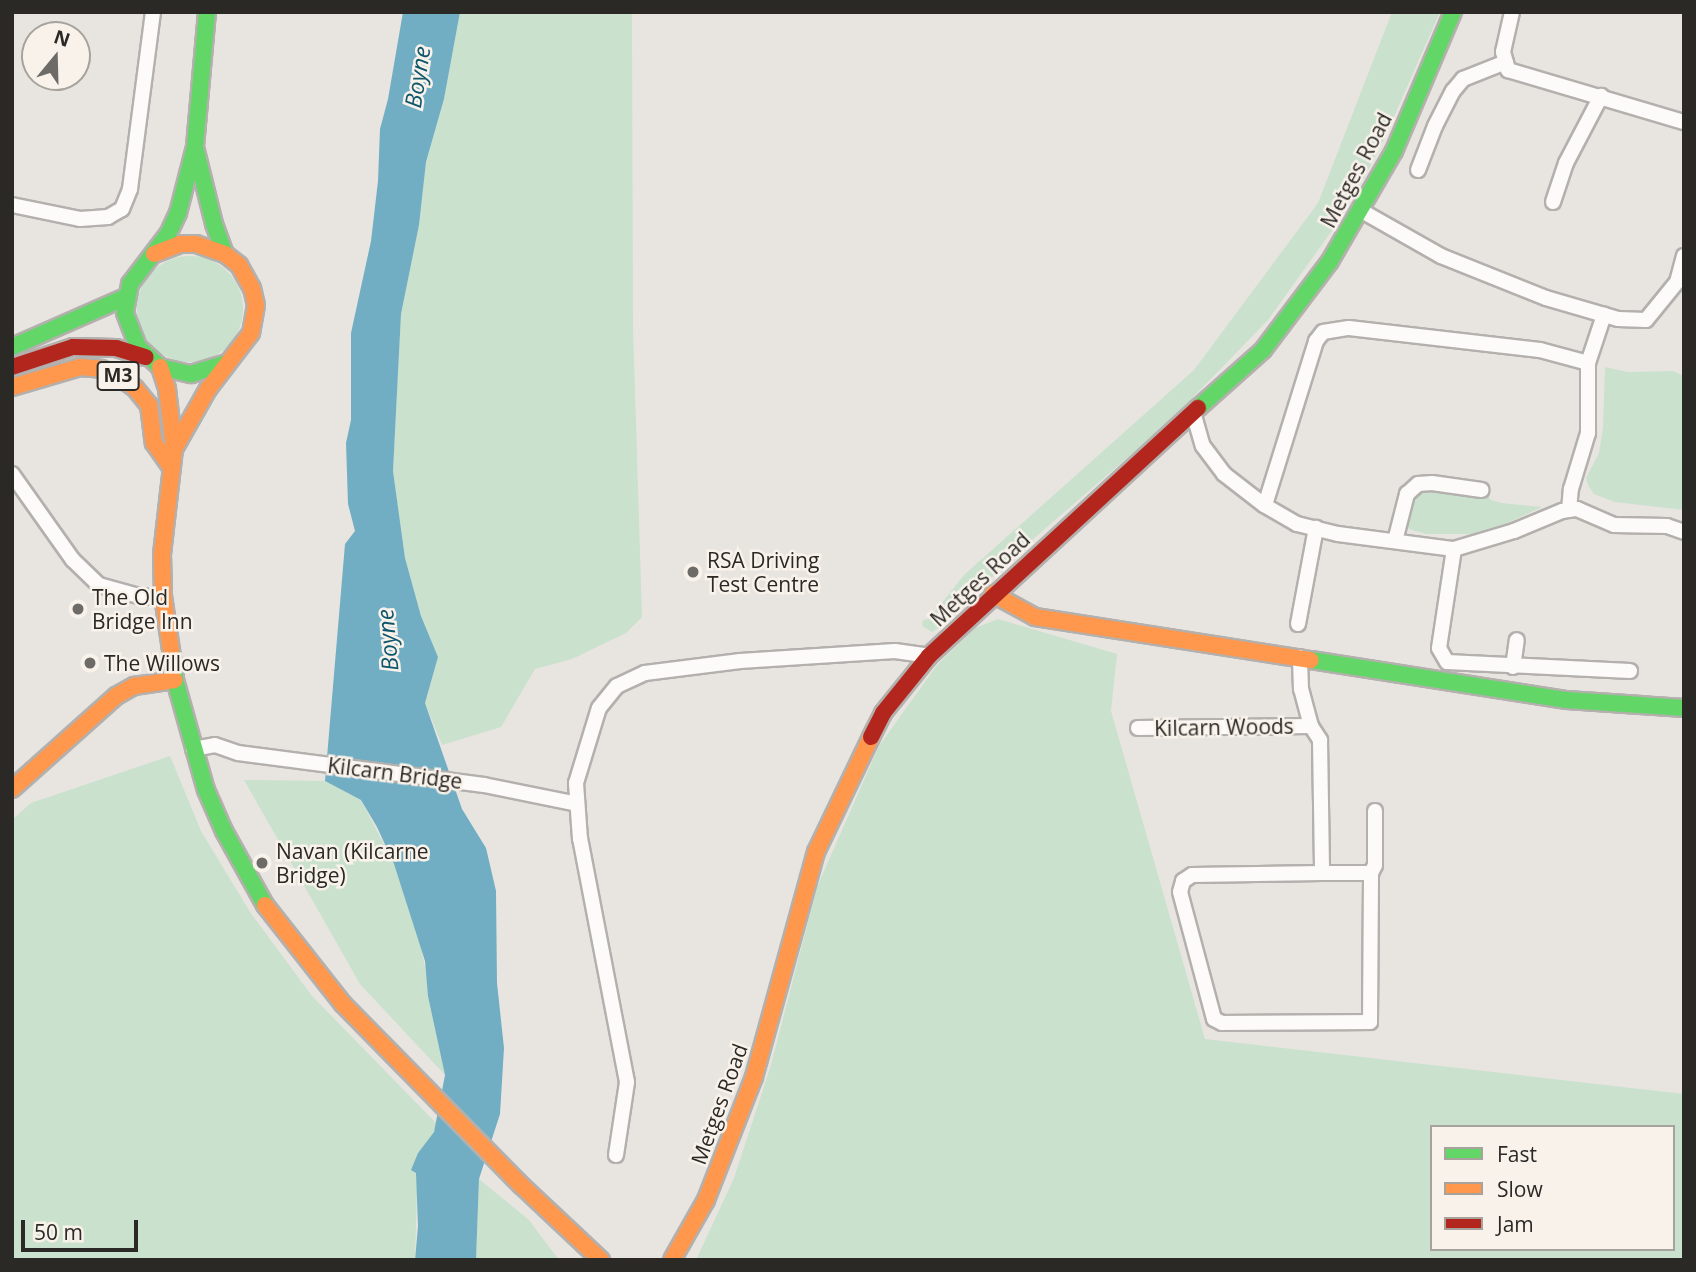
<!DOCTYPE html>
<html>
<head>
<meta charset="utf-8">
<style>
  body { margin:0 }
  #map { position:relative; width:1696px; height:1272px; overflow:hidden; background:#e8e5e1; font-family:"Open Sans",sans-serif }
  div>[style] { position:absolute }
  .green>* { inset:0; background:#c9e1cd }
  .round { border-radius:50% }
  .water>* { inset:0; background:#71aec3 }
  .roads { filter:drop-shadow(2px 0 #b3b0ad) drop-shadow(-2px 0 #b3b0ad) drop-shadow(0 2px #b3b0ad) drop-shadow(0 -2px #b3b0ad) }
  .street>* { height:14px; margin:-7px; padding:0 7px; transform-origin:7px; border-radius:7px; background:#fcfbfa }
  .fast>* { height:16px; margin:-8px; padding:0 8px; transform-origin:8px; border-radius:8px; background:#63d668 }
  .slow>* { height:16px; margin:-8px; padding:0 8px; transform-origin:8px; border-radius:8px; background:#ff974d }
  .jam>* { height:16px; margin:-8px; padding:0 8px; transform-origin:8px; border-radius:8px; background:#b3261e }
  .dots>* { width:19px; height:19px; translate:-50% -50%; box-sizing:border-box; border:4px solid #f9f2eb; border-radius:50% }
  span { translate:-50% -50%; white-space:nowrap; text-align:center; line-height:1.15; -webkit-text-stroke:5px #f9f2eb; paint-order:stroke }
  .shield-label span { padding:2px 5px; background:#f9f2eb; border:2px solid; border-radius:5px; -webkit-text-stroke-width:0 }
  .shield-label { font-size:19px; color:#2b2926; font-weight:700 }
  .street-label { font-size:21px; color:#2b2926 }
  .poi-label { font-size:21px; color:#2b2926 }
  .left { translate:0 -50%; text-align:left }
  .water-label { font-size:23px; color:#0d566c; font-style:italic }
  .frame { position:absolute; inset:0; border:14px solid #2b2926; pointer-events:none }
  .legend { position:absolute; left:1430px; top:1125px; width:245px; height:126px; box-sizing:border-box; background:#f9f2eb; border:2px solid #a7a29c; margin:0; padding:9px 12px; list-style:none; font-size:21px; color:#2b2926 }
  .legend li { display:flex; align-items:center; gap:14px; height:35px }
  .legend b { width:35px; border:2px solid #a7a29c }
  .north { position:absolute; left:21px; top:21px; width:70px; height:70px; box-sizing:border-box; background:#f9f2eb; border:2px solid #a7a29c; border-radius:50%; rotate:19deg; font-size:19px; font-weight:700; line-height:28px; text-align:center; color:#2b2926 }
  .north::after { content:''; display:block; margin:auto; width:24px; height:32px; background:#6d6b67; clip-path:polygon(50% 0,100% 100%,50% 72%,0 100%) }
  .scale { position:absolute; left:21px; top:1220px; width:117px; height:32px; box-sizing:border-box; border:4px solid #2b2926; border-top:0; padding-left:9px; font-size:21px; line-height:24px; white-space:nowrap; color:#2b2926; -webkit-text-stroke:5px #f9f2eb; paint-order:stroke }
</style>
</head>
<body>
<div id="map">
  <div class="green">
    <i style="clip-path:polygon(460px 12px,632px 12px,633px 327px,642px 617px,626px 633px,572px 659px,535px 669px,501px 727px,442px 745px,425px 703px,438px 657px,421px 616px,405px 558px,393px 471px,401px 314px,419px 225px,426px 162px,444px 99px)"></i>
    <i style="clip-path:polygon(1392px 12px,1440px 12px,1381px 146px,1360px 185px,1336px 225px,1268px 320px,1170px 421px,1018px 552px,945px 624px,932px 632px,922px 626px,923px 620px,929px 619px,964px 575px,1194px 370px,1318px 203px)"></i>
    <i class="round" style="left:137px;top:256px;width:106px;height:106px"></i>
    <i style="clip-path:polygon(1605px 367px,1628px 372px,1673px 371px,1684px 376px,1684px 510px,1615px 502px,1594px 494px,1588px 485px,1586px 478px,1599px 453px,1603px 428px)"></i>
    <i style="clip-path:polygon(1423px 488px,1487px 494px,1491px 500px,1502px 503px,1542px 507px,1505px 524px,1470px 534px,1426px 534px,1409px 529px,1405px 522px,1413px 495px)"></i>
    <i style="clip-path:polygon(evenodd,998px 619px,1117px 654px,1111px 711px,1205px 1039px,1684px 1094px,1684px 1260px,696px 1260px,734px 1178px,771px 1065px,817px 887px,879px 746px,937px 665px,975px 628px,998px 619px,1432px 1127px,1673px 1127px,1673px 1249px,1432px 1249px,1432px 1127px)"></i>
    <i style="clip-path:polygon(170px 756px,201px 831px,250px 912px,312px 996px,436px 1123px,434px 1132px,418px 1153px,415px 1260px,12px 1260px,12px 820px,31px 803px)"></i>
    <i style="clip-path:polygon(244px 780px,325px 781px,361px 800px,394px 864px,419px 936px,445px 1075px,360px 984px)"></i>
    <i style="clip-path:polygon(479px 1179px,529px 1220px,559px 1260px,476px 1260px)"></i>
  </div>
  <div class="water">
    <i style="clip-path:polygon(403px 12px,460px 12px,444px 99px,426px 162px,419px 225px,401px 314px,393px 471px,405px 558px,421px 616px,438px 657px,425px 703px,462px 809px,486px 848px,496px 891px,497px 983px,504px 1048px,500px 1114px,479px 1179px,476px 1260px,415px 1260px,418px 1226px,416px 1173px,411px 1170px,418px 1153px,434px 1132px,445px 1075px,428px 996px,425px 961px,394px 864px,377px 827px,361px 800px,325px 781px,345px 544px,355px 531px,348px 504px,346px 443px,351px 420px,351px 333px,371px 241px,378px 181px,380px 129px,388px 99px)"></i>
  </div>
  <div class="roads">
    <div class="street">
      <i style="left:1512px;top:12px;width:41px;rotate:102.7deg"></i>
      <i style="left:1503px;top:52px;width:19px;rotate:74deg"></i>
      <i style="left:1508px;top:70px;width:184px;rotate:16.5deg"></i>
      <i style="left:1418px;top:170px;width:47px;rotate:-68.9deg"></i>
      <i style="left:1435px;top:126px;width:39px;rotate:-63deg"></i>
      <i style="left:1453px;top:91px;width:16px;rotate:-50deg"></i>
      <i style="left:1463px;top:79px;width:46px;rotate:-21.6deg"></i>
      <i style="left:1553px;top:202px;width:41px;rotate:-71.6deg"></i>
      <i style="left:1566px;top:163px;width:76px;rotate:-62.4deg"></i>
      <i style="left:12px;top:205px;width:69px;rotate:11.6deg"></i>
      <i style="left:80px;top:219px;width:28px;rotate:-4deg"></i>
      <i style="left:108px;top:217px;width:16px;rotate:-30deg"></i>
      <i style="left:122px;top:209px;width:22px;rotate:-68deg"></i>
      <i style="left:130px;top:189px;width:178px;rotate:-82.6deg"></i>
      <i style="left:1360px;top:210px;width:93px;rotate:29.6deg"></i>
      <i style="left:1441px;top:256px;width:113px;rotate:21.8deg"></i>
      <i style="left:1546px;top:298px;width:75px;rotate:16.3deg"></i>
      <i style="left:1618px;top:319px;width:28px;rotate:2deg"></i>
      <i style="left:1646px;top:320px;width:49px;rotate:-50.8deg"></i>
      <i style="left:1677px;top:282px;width:27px;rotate:-75deg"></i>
      <i style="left:1193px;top:412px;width:35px;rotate:74deg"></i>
      <i style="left:1203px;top:446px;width:35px;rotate:53deg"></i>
      <i style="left:1224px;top:474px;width:51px;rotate:37.8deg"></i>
      <i style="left:1264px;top:505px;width:38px;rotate:30deg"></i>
      <i style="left:1297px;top:524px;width:42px;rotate:13.7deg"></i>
      <i style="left:1338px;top:534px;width:117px;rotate:7.4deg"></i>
      <i style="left:12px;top:474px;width:105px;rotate:54.7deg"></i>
      <i style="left:73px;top:560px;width:36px;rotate:44deg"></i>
      <i style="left:99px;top:585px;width:45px;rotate:15.6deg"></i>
      <i style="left:142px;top:597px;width:21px;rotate:-3deg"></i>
      <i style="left:1265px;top:505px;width:172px;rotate:-72.7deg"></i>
      <i style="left:1316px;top:341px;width:11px;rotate:-52deg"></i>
      <i style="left:1323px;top:332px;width:26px;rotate:-9deg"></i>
      <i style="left:1349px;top:328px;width:192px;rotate:6.6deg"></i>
      <i style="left:1540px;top:350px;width:50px;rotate:15.2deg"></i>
      <i style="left:1569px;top:510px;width:21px;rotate:-85deg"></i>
      <i style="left:1571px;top:489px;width:59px;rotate:-73.1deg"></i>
      <i style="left:1588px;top:433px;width:70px;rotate:-90deg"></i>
      <i style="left:1588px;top:363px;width:51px;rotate:-71.6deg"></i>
      <i style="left:1395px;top:541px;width:49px;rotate:-75.7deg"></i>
      <i style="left:1407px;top:494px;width:15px;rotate:-42deg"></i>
      <i style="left:1418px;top:484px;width:14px;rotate:-4deg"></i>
      <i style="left:1432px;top:483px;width:50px;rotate:8deg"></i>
      <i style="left:1298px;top:624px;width:98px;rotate:-79.4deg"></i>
      <i style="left:1513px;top:667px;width:27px;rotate:-82deg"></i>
      <i style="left:1630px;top:671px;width:183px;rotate:-177.2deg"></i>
      <i style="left:1447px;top:662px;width:16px;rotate:-120deg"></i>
      <i style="left:1439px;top:648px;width:100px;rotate:-81.4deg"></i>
      <i style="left:1454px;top:549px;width:63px;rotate:-16.7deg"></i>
      <i style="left:1514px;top:531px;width:52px;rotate:-22.6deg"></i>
      <i style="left:1562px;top:511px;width:15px;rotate:-8deg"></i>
      <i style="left:1577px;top:509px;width:40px;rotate:23.4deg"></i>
      <i style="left:1614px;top:525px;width:53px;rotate:1.1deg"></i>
      <i style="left:1667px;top:526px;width:18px;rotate:19deg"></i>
      <i style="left:1311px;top:726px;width:17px;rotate:57deg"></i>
      <i style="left:1320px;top:740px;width:133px;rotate:89.1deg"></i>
      <i style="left:1322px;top:873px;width:130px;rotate:179.1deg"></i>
      <i style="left:1192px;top:875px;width:11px;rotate:146deg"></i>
      <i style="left:1183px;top:881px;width:11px;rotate:105deg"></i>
      <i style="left:1180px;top:892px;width:131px;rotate:75deg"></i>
      <i style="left:1214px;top:1019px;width:9px;rotate:27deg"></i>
      <i style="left:1222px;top:1023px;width:148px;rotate:-0.4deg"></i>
      <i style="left:1370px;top:1022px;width:149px;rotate:-89.6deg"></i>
      <i style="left:1371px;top:873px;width:49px;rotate:180deg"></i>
      <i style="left:1138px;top:728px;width:173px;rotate:-0.7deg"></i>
      <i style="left:1311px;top:726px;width:38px;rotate:-105deg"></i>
      <i style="left:1301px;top:689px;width:32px;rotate:-92deg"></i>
      <i style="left:193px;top:749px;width:22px;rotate:-10deg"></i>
      <i style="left:215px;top:745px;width:24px;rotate:19deg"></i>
      <i style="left:238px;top:753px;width:248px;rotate:7.4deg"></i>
      <i style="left:484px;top:785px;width:95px;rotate:11.5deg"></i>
      <i style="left:1371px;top:873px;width:9px;rotate:-63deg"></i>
      <i style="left:1375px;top:865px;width:54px;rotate:-90deg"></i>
      <i style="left:616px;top:1155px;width:74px;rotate:-81.4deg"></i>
      <i style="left:627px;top:1082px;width:248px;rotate:-100.9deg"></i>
      <i style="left:580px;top:839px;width:56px;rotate:-94.1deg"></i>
      <i style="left:576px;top:783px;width:78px;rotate:-73deg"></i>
      <i style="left:599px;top:708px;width:28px;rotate:-51deg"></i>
      <i style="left:617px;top:686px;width:31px;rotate:-25deg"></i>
      <i style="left:645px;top:673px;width:96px;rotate:-7.2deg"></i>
      <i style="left:740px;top:661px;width:155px;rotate:-3.7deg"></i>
      <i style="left:895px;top:651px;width:34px;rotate:8deg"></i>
    </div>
    <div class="fast">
      <i style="left:207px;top:12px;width:136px;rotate:95.1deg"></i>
      <i style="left:195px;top:147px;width:68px;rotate:104.4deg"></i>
      <i style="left:178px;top:213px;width:23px;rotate:115deg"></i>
      <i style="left:168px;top:234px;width:63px;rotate:127.2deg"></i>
      <i style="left:130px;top:284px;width:29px;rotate:100deg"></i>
      <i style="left:125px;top:313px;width:36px;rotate:69deg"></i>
      <i style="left:138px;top:347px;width:30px;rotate:42deg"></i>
      <i style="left:160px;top:367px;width:32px;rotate:13deg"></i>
      <i style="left:191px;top:374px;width:38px;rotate:-17deg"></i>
      <i style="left:196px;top:151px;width:75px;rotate:76.1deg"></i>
      <i style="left:214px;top:224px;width:32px;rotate:70deg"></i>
      <i style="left:12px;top:347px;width:124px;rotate:-23.7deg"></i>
      <i style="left:1198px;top:408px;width:87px;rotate:-41.7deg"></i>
      <i style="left:1263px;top:350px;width:111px;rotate:-53deg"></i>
      <i style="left:1330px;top:261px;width:127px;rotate:-59.8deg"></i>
      <i style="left:1394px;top:151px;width:151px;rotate:-67deg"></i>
      <i style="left:171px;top:650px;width:30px;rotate:82deg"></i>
      <i style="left:175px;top:680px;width:114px;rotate:74.3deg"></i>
      <i style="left:206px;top:790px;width:45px;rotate:66.3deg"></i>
      <i style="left:224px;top:831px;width:85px;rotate:61deg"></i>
      <i style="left:1311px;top:660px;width:259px;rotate:8.9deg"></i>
      <i style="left:1567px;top:700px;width:117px;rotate:3.9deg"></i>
    </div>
    <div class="slow">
      <i style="left:154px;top:254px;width:28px;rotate:-21deg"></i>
      <i style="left:180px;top:244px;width:16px"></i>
      <i style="left:196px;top:244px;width:31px;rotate:19deg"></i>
      <i style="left:225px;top:254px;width:18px;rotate:38deg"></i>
      <i style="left:239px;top:265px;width:26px;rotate:61deg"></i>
      <i style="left:252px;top:288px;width:17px;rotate:77deg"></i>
      <i style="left:256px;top:305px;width:28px;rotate:100deg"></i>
      <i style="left:251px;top:333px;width:71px;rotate:127.5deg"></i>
      <i style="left:208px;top:389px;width:69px;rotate:119.5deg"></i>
      <i style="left:160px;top:367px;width:23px;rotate:72deg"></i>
      <i style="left:167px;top:389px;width:60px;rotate:83.3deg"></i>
      <i style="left:174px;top:449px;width:107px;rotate:96.5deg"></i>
      <i style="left:162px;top:555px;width:41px;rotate:88.6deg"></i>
      <i style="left:163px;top:596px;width:55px;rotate:81.6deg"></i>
      <i style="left:12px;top:387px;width:71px;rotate:-16.4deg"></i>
      <i style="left:80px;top:367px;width:21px;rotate:5deg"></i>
      <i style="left:101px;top:369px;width:17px;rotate:21deg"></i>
      <i style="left:117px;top:375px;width:22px;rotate:36deg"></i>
      <i style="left:135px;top:388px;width:22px;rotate:51deg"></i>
      <i style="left:149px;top:405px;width:38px;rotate:83deg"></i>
      <i style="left:154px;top:443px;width:29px;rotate:55deg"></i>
      <i style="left:993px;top:594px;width:48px;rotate:28.7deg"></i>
      <i style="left:1035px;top:617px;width:279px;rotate:8.9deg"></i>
      <i style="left:12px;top:789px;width:140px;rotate:-41.8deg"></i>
      <i style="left:116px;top:696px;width:21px;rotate:-29deg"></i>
      <i style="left:134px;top:686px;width:41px;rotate:-8.3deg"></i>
      <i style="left:265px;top:905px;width:126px;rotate:51.8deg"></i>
      <i style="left:343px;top:1004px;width:254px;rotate:45.5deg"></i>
      <i style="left:521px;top:1185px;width:110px;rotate:43.2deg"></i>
      <i style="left:672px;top:1260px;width:69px;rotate:-60.5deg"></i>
      <i style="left:706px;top:1200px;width:132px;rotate:-68.7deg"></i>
      <i style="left:754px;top:1077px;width:233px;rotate:-74.6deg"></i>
      <i style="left:816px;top:852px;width:127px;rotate:-64.4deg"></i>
    </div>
    <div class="jam">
      <i style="left:12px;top:367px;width:64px;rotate:-18.2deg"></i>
      <i style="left:73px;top:347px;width:43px;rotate:1.3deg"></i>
      <i style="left:116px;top:348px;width:31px;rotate:17deg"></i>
      <i style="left:871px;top:737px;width:27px;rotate:-63deg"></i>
      <i style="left:883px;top:713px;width:73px;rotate:-51.1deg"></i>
      <i style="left:929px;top:656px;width:366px;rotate:-42.7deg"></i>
    </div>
  </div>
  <div class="dots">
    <i style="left:693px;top:572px;background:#6d6b67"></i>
    <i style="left:78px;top:609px;background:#6d6b67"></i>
    <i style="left:90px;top:663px;background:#6d6b67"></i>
    <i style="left:262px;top:863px;background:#6d6b67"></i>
  </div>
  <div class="shield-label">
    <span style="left:118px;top:376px">M3</span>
  </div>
  <div class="street-label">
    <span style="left:1356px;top:170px;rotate:-62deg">Metges Road</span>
    <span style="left:980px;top:579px;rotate:-43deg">Metges Road</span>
    <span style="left:1224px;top:727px;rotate:-1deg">Kilcarn Woods</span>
    <span style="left:395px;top:773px;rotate:7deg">Kilcarn Bridge</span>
    <span style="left:719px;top:1104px;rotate:-70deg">Metges Road</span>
  </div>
  <div class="poi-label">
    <span class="left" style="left:707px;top:572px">RSA Driving<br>Test Centre</span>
    <span class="left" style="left:92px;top:609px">The Old<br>Bridge Inn</span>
    <span class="left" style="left:104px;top:663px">The Willows</span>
    <span class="left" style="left:276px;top:863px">Navan (Kilcarne<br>Bridge)</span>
  </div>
  <div class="water-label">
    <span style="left:417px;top:77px;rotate:-81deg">Boyne</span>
    <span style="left:387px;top:640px;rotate:-95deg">Boyne</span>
  </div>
  <div class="frame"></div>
  <ul class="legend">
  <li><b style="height:9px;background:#63d668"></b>Fast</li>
  <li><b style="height:9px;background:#ff974d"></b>Slow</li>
  <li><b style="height:9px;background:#b3261e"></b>Jam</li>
  </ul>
  <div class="north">N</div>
  <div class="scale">50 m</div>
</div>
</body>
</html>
